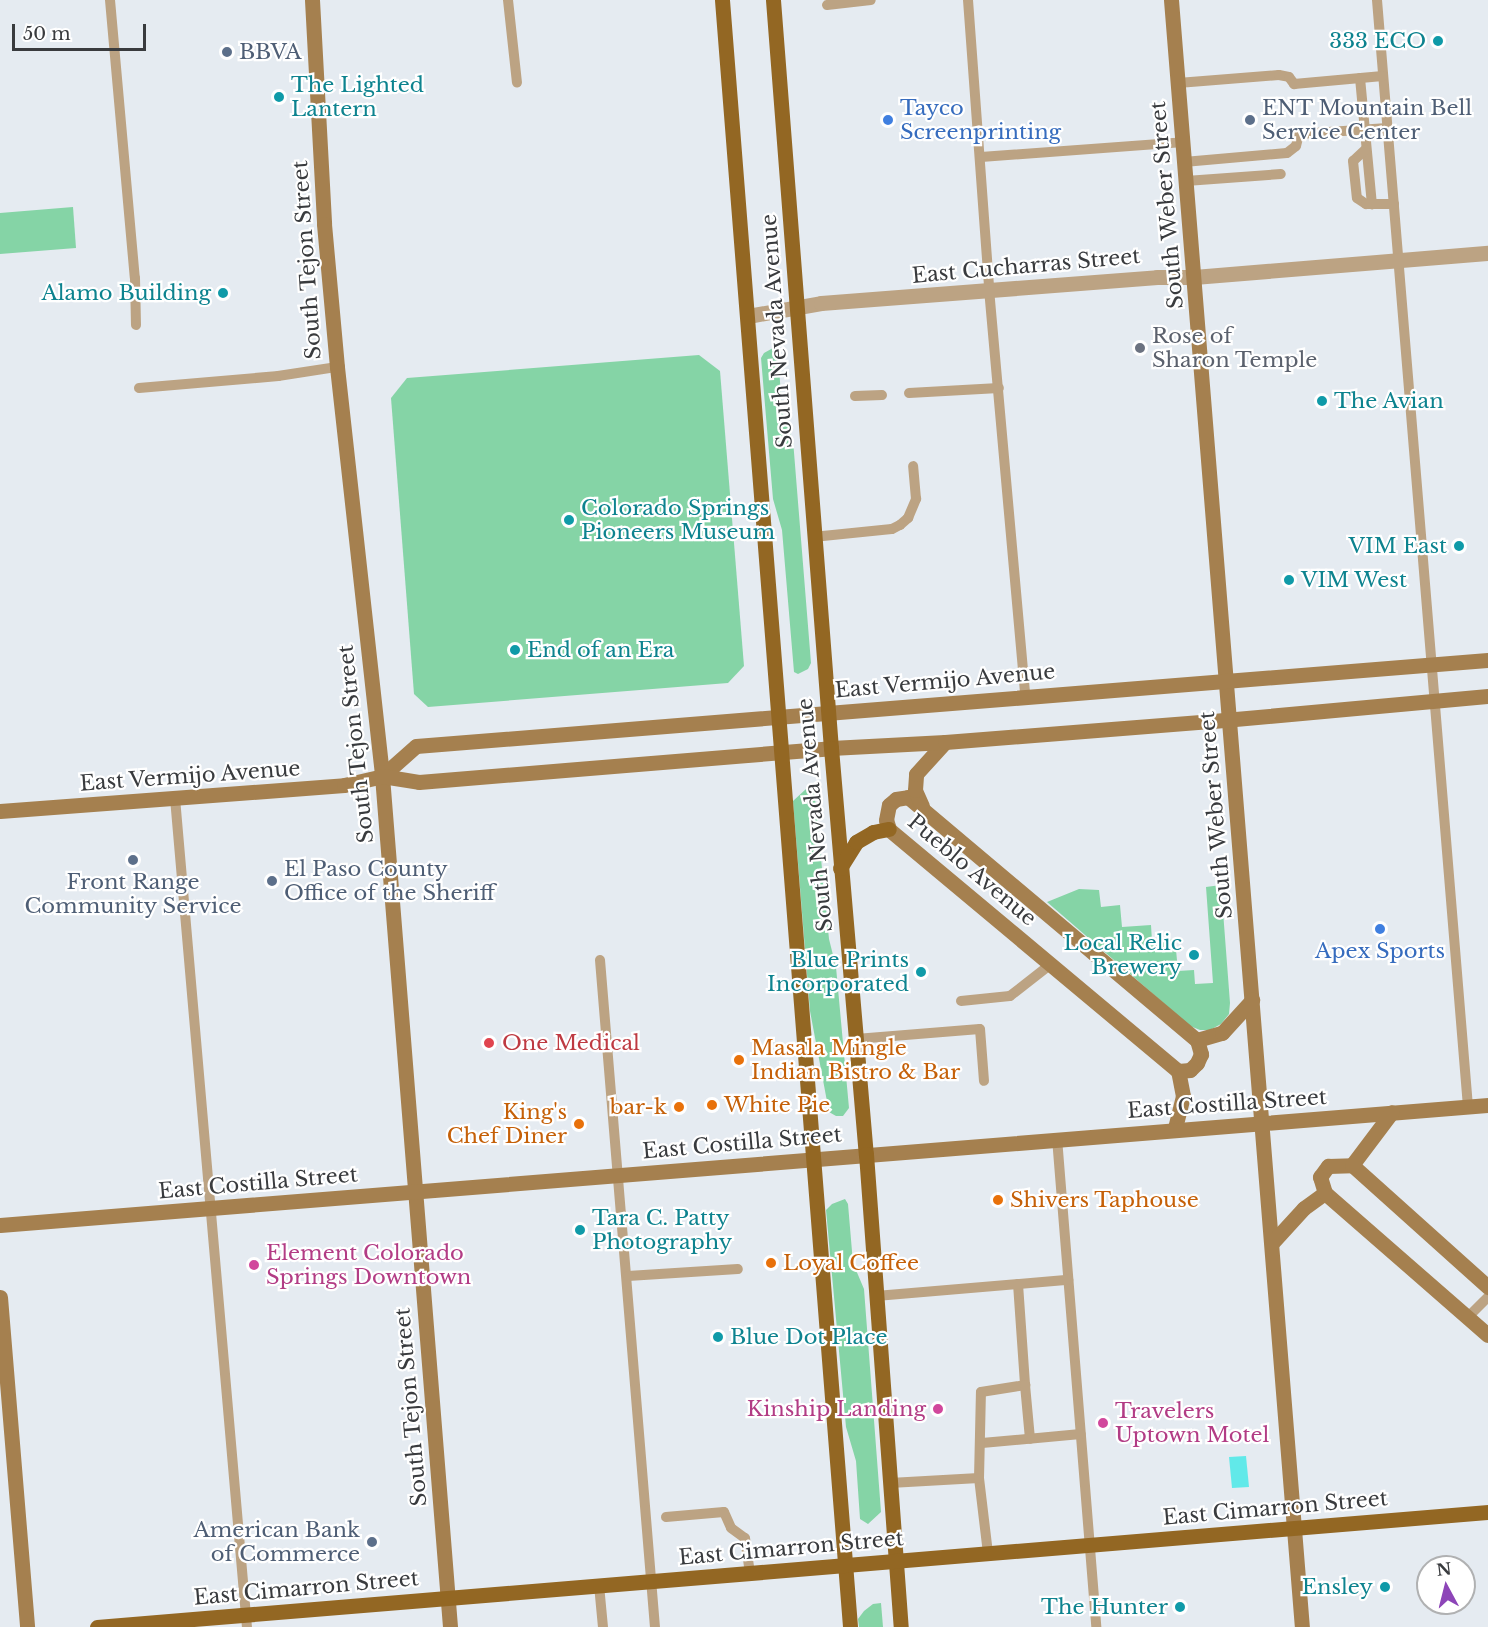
<!DOCTYPE html>
<html>
<head>
<meta charset="utf-8">
<style>
  body { margin:0 }
  #map { position:relative; width:1488px; height:1627px; overflow:hidden; background:#e5ebf1; font-family:"Libre Baskerville",serif }
  div>[style] { position:absolute }
  .green>* { inset:0; background:#85d4a6 }
  .water>* { inset:0; background:#61e9e9 }
  .lane>* { height:10px; margin:-5px; padding:0 5px; transform-origin:5px; border-radius:5px; background:#bca383 }
  .street>* { height:15px; margin:-7.5px; padding:0 7.5px; transform-origin:7.5px; border-radius:7.5px; background:#bca383 }
  .secondary>* { height:15px; margin:-7.5px; padding:0 7.5px; transform-origin:7.5px; border-radius:7.5px; background:#a5804f }
  .primary>* { height:15px; margin:-7.5px; padding:0 7.5px; transform-origin:7.5px; border-radius:7.5px; background:#936723 }
  .dots>* { width:16px; height:16px; translate:-50% -50%; box-sizing:border-box; border:3px solid #fff; border-radius:50% }
  span { translate:-50% -50%; white-space:nowrap; text-align:center; line-height:1.15; -webkit-text-stroke:4.5px #fff; paint-order:stroke }
  .culture-label { font-size:21px; color:#0d838f }
  .right { translate:-100% -50%; text-align:right }
  .left { translate:0 -50%; text-align:left }
  .service-label { font-size:21px; color:#4e5e75 }
  .shop-label { font-size:21px; color:#366cbe }
  .street-label { font-size:21px; color:#393b3e }
  .worship-label { font-size:21px; color:#5b616d }
  .health-label { font-size:21px; color:#be3a42 }
  .food-label { font-size:21px; color:#c56008 }
  .hotel-label { font-size:21px; color:#b23c85 }
  .north { position:absolute; left:1416px; top:1555px; width:60px; height:60px; box-sizing:border-box; background:#fff; border:2px solid #b0b1b2; border-radius:50%; rotate:353deg; font-size:16px; font-weight:700; line-height:24px; text-align:center; color:#393b3e }
  .north::after { content:''; display:block; margin:auto; width:21px; height:27px; background:#8d45b8; clip-path:polygon(50% 0,100% 100%,50% 72%,0 100%) }
  .scale { position:absolute; left:12px; top:24px; width:134px; height:27px; box-sizing:border-box; border:3px solid #393b3e; border-top:0; padding-left:8px; font-size:18px; line-height:21px; white-space:nowrap; color:#393b3e; -webkit-text-stroke:4px #fff; paint-order:stroke }
</style>
</head>
<body>
<div id="map">
  <div class="green">
    <i style="clip-path:polygon(73px 207px,76px 248px,0 254px,0 213px)"></i>
    <i style="clip-path:polygon(773px 348px,778px 350px,782px 413px,793px 440px,811px 663px,808px 669px,798px 674px,794px 672px,782px 530px,773px 499px,761px 358px,764px 353px)"></i>
    <i style="clip-path:polygon(699px 355px,720px 371px,744px 666px,728px 683px,428px 707px,414px 694px,391px 398px,407px 378px)"></i>
    <i style="clip-path:polygon(806px 789px,814px 791px,815px 798px,829px 939px,836px 967px,849px 1108px,843px 1116px,836px 1116px,829px 1112px,810px 1011px,793px 801px)"></i>
    <i style="clip-path:polygon(1221px 885px,1230px 1003px,1229px 1014px,1221px 1024px,1210px 1030px,1200px 1030px,1190px 1026px,1047px 902px,1079px 889px,1099px 890px,1101px 907px,1120px 905px,1122px 927px,1151px 925px,1152px 941px,1175px 939px,1178px 971px,1194px 970px,1195px 984px,1213px 983px,1206px 887px)"></i>
    <i style="clip-path:polygon(845px 1199px,848px 1204px,853px 1263px,864px 1289px,881px 1512px,868px 1524px,860px 1519px,856px 1461px,846px 1427px,826px 1210px,832px 1204px)"></i>
    <i style="clip-path:polygon(881px 1603px,883px 1627px,859px 1627px,858px 1619px,864px 1611px,873px 1604px)"></i>
  </div>
  <div class="water">
    <i style="clip-path:polygon(1246px 1456px,1249px 1487px,1232px 1488px,1229px 1457px)"></i>
  </div>
  <div class="lane">
    <i style="left:110px;top:0;width:279px;rotate:84.9deg"></i>
    <i style="left:135px;top:278px;width:47px;rotate:88.8deg"></i>
    <i style="left:508px;top:0;width:83px;rotate:83.8deg"></i>
    <i style="left:968px;top:0;width:290px;rotate:85.8deg"></i>
    <i style="left:989px;top:289px;width:408px;rotate:84.9deg"></i>
    <i style="left:1377px;top:0;width:1110px;rotate:85.3deg"></i>
    <i style="left:827px;top:5px;width:44px;rotate:-6.5deg"></i>
    <i style="left:1360px;top:78px;width:127px;rotate:84.6deg"></i>
    <i style="left:1178px;top:83px;width:101px;rotate:-4.5deg"></i>
    <i style="left:1279px;top:75px;width:10px;rotate:11deg"></i>
    <i style="left:1289px;top:77px;width:9px;rotate:54deg"></i>
    <i style="left:1294px;top:84px;width:89px;rotate:-5.1deg"></i>
    <i style="left:1365px;top:150px;width:16px;rotate:137deg"></i>
    <i style="left:1353px;top:161px;width:37px;rotate:84deg"></i>
    <i style="left:1357px;top:198px;width:11px;rotate:34deg"></i>
    <i style="left:1366px;top:204px;width:28px"></i>
    <i style="left:981px;top:157px;width:203px;rotate:-4.2deg"></i>
    <i style="left:1184px;top:162px;width:103px;rotate:-5deg"></i>
    <i style="left:1287px;top:153px;width:11px;rotate:-38deg"></i>
    <i style="left:1296px;top:146px;width:12px;rotate:-76deg"></i>
    <i style="left:1299px;top:134px;width:89px;rotate:-3.9deg"></i>
    <i style="left:1186px;top:181px;width:95px;rotate:-4.2deg"></i>
    <i style="left:139px;top:388px;width:140px;rotate:-4.9deg"></i>
    <i style="left:278px;top:376px;width:60px;rotate:-8.7deg"></i>
    <i style="left:909px;top:393px;width:90px;rotate:-3.2deg"></i>
    <i style="left:855px;top:396px;width:27px;rotate:-2deg"></i>
    <i style="left:813px;top:537px;width:79px;rotate:-5.8deg"></i>
    <i style="left:892px;top:529px;width:9px;rotate:-27deg"></i>
    <i style="left:900px;top:525px;width:11px;rotate:-41deg"></i>
    <i style="left:908px;top:518px;width:21px;rotate:-67deg"></i>
    <i style="left:916px;top:499px;width:33px;rotate:-95deg"></i>
    <i style="left:175px;top:798px;width:832px;rotate:85.04deg"></i>
    <i style="left:600px;top:960px;width:669px;rotate:85.29deg"></i>
    <i style="left:961px;top:1001px;width:49px;rotate:-5.8deg"></i>
    <i style="left:1010px;top:996px;width:52px;rotate:-38deg"></i>
    <i style="left:856px;top:1039px;width:124px;rotate:-4.6deg"></i>
    <i style="left:980px;top:1029px;width:52px;rotate:85.6deg"></i>
    <i style="left:1057px;top:1138px;width:491px;rotate:85.4deg"></i>
    <i style="left:628px;top:1276px;width:110px;rotate:-3.6deg"></i>
    <i style="left:1018px;top:1284px;width:101px;rotate:86deg"></i>
    <i style="left:876px;top:1296px;width:193px;rotate:-4.8deg"></i>
    <i style="left:1468px;top:1317px;width:28px;rotate:-45deg"></i>
    <i style="left:982px;top:1443px;width:99px;rotate:-5.2deg"></i>
    <i style="left:979px;top:1478px;width:76px;rotate:83.2deg"></i>
    <i style="left:890px;top:1483px;width:89px;rotate:-3.2deg"></i>
    <i style="left:979px;top:1478px;width:86px;rotate:-88.7deg"></i>
    <i style="left:981px;top:1392px;width:45px;rotate:-9deg"></i>
    <i style="left:1025px;top:1385px;width:54px;rotate:84.7deg"></i>
    <i style="left:666px;top:1517px;width:58px;rotate:-4.9deg"></i>
    <i style="left:724px;top:1512px;width:17px;rotate:66deg"></i>
    <i style="left:731px;top:1528px;width:17px;rotate:36deg"></i>
    <i style="left:745px;top:1538px;width:35px;rotate:82deg"></i>
    <i style="left:599px;top:1585px;width:42px;rotate:84.6deg"></i>
  </div>
  <div class="street">
    <i style="left:748px;top:316px;width:74px;rotate:-10.1deg"></i>
    <i style="left:821px;top:303px;width:337px;rotate:-4.4deg"></i>
    <i style="left:1157px;top:277px;width:37px"></i>
    <i style="left:1194px;top:277px;width:295px;rotate:-4.7deg"></i>
  </div>
  <div class="secondary">
    <i style="left:312px;top:0;width:224px;rotate:86.9deg"></i>
    <i style="left:324px;top:224px;width:144px;rotate:84.8deg"></i>
    <i style="left:337px;top:367px;width:411px;rotate:83.7deg"></i>
    <i style="left:382px;top:776px;width:854px;rotate:85.43deg"></i>
    <i style="left:1171px;top:0;width:1632px;rotate:85.4deg"></i>
    <i style="left:382px;top:776px;width:45px;rotate:-41.4deg"></i>
    <i style="left:416px;top:746px;width:1075px;rotate:-4.59deg"></i>
    <i style="left:908px;top:797px;width:378px;rotate:40.1deg"></i>
    <i style="left:1197px;top:1040px;width:15px;rotate:74deg"></i>
    <i style="left:1201px;top:1054px;width:10px;rotate:114deg"></i>
    <i style="left:1197px;top:1063px;width:10px;rotate:135deg"></i>
    <i style="left:1190px;top:1070px;width:12px;rotate:175deg"></i>
    <i style="left:1178px;top:1071px;width:377px;rotate:-140.1deg"></i>
    <i style="left:889px;top:829px;width:9px;rotate:-108deg"></i>
    <i style="left:886px;top:820px;width:15px;rotate:-79deg"></i>
    <i style="left:889px;top:805px;width:9px;rotate:-41deg"></i>
    <i style="left:896px;top:799px;width:12px;rotate:-9deg"></i>
    <i style="left:922px;top:806px;width:17px;rotate:-114deg"></i>
    <i style="left:915px;top:790px;width:16px;rotate:-86deg"></i>
    <i style="left:916px;top:774px;width:43px;rotate:-47.8deg"></i>
    <i style="left:0;top:811px;width:345px;rotate:-4.3deg"></i>
    <i style="left:344px;top:785px;width:39px;rotate:-13deg"></i>
    <i style="left:382px;top:776px;width:37px;rotate:9deg"></i>
    <i style="left:419px;top:782px;width:413px;rotate:-4.7deg"></i>
    <i style="left:831px;top:748px;width:114px;rotate:-3deg"></i>
    <i style="left:945px;top:742px;width:269px;rotate:-4.5deg"></i>
    <i style="left:1213px;top:721px;width:276px;rotate:-5.2deg"></i>
    <i style="left:1197px;top:1040px;width:26px;rotate:-16deg"></i>
    <i style="left:1222px;top:1033px;width:45px;rotate:-47.7deg"></i>
    <i style="left:1175px;top:1128px;width:33px;rotate:-76deg"></i>
    <i style="left:1183px;top:1096px;width:25px;rotate:-101deg"></i>
    <i style="left:1352px;top:1165px;width:183px;rotate:41.9deg"></i>
    <i style="left:1325px;top:1193px;width:216px;rotate:41.1deg"></i>
    <i style="left:0;top:1225px;width:1493px;rotate:-4.61deg"></i>
    <i style="left:1272px;top:1243px;width:47px;rotate:-47.6deg"></i>
    <i style="left:1304px;top:1208px;width:26px;rotate:-36deg"></i>
    <i style="left:1325px;top:1193px;width:17px;rotate:-107deg"></i>
    <i style="left:1320px;top:1177px;width:14px;rotate:-54deg"></i>
    <i style="left:1328px;top:1166px;width:24px;rotate:-2deg"></i>
    <i style="left:1352px;top:1165px;width:66px;rotate:-53deg"></i>
    <i style="left:0;top:1297px;width:331px;rotate:85.3deg"></i>
  </div>
  <div class="primary">
    <i style="left:722px;top:0;width:1632px;rotate:85.5deg"></i>
    <i style="left:773px;top:0;width:750px;rotate:85.57deg"></i>
    <i style="left:831px;top:748px;width:408px;rotate:85.1deg"></i>
    <i style="left:866px;top:1154px;width:474px;rotate:85.8deg"></i>
    <i style="left:840px;top:868px;width:31px;rotate:-58deg"></i>
    <i style="left:856px;top:842px;width:20px;rotate:-30deg"></i>
    <i style="left:873px;top:832px;width:16px;rotate:-11deg"></i>
    <i style="left:97px;top:1627px;width:1396px;rotate:-4.73deg"></i>
  </div>
  <div class="dots">
    <i style="left:1438px;top:41px;background:#0f9aa8"></i>
    <i style="left:227px;top:52px;background:#5c6f8a"></i>
    <i style="left:279px;top:97px;background:#0f9aa8"></i>
    <i style="left:888px;top:120px;background:#3f7fe0"></i>
    <i style="left:1250px;top:120px;background:#5c6f8a"></i>
    <i style="left:223px;top:293px;background:#0f9aa8"></i>
    <i style="left:1140px;top:348px;background:#6b7280"></i>
    <i style="left:1322px;top:401px;background:#0f9aa8"></i>
    <i style="left:569px;top:520px;background:#0f9aa8"></i>
    <i style="left:1459px;top:546px;background:#0f9aa8"></i>
    <i style="left:1289px;top:580px;background:#0f9aa8"></i>
    <i style="left:515px;top:650px;background:#0f9aa8"></i>
    <i style="left:133px;top:860px;background:#5c6f8a"></i>
    <i style="left:272px;top:881px;background:#5c6f8a"></i>
    <i style="left:1380px;top:929px;background:#3f7fe0"></i>
    <i style="left:1194px;top:955px;background:#0f9aa8"></i>
    <i style="left:921px;top:972px;background:#0f9aa8"></i>
    <i style="left:489px;top:1043px;background:#e0444e"></i>
    <i style="left:739px;top:1060px;background:#e8710a"></i>
    <i style="left:712px;top:1105px;background:#e8710a"></i>
    <i style="left:679px;top:1107px;background:#e8710a"></i>
    <i style="left:579px;top:1124px;background:#e8710a"></i>
    <i style="left:998px;top:1200px;background:#e8710a"></i>
    <i style="left:580px;top:1230px;background:#0f9aa8"></i>
    <i style="left:771px;top:1263px;background:#e8710a"></i>
    <i style="left:254px;top:1265px;background:#d1479c"></i>
    <i style="left:718px;top:1337px;background:#0f9aa8"></i>
    <i style="left:938px;top:1409px;background:#d1479c"></i>
    <i style="left:1103px;top:1423px;background:#d1479c"></i>
    <i style="left:372px;top:1542px;background:#5c6f8a"></i>
    <i style="left:1385px;top:1587px;background:#0f9aa8"></i>
    <i style="left:1180px;top:1607px;background:#0f9aa8"></i>
  </div>
  <div class="culture-label">
    <span class="right" style="left:1426px;top:41px">333 ECO</span>
    <span class="left" style="left:291px;top:97px">The Lighted<br>Lantern</span>
    <span class="right" style="left:211px;top:293px">Alamo Building</span>
    <span class="left" style="left:1334px;top:401px">The Avian</span>
    <span class="left" style="left:581px;top:520px">Colorado Springs<br>Pioneers Museum</span>
    <span class="right" style="left:1447px;top:546px">VIM East</span>
    <span class="left" style="left:1301px;top:580px">VIM West</span>
    <span class="left" style="left:527px;top:650px">End of an Era</span>
    <span class="right" style="left:1182px;top:955px">Local Relic<br>Brewery</span>
    <span class="right" style="left:909px;top:972px">Blue Prints<br>Incorporated</span>
    <span class="left" style="left:592px;top:1230px">Tara C. Patty<br>Photography</span>
    <span class="left" style="left:730px;top:1337px">Blue Dot Place</span>
    <span class="right" style="left:1373px;top:1587px">Ensley</span>
    <span class="right" style="left:1168px;top:1607px">The Hunter</span>
  </div>
  <div class="service-label">
    <span class="left" style="left:239px;top:52px">BBVA</span>
    <span class="left" style="left:1262px;top:120px">ENT Mountain Bell<br>Service Center</span>
    <span class="left" style="left:284px;top:881px">El Paso County<br>Office of the Sheriff</span>
    <span style="left:133px;top:894px">Front Range<br>Community Service</span>
    <span class="right" style="left:360px;top:1542px">American Bank<br>of Commerce</span>
  </div>
  <div class="shop-label">
    <span class="left" style="left:900px;top:120px">Tayco<br>Screenprinting</span>
    <span style="left:1380px;top:951px">Apex Sports</span>
  </div>
  <div class="street-label">
    <span style="left:1167px;top:205px;rotate:-95deg">South Weber Street</span>
    <span style="left:307px;top:260px;rotate:-94deg">South Tejon Street</span>
    <span style="left:1026px;top:266px;rotate:-5deg">East Cucharras Street</span>
    <span style="left:777px;top:331px;rotate:-94deg">South Nevada Avenue</span>
    <span style="left:945px;top:681px;rotate:-5deg">East Vermijo Avenue</span>
    <span style="left:356px;top:744px;rotate:-96deg">South Tejon Street</span>
    <span style="left:190px;top:776px;rotate:-4deg">East Vermijo Avenue</span>
    <span style="left:815px;top:815px;rotate:-95deg">South Nevada Avenue</span>
    <span style="left:1216px;top:815px;rotate:-95deg">South Weber Street</span>
    <span style="left:972px;top:870px;rotate:40deg">Pueblo Avenue</span>
    <span style="left:1227px;top:1104px;rotate:-4deg">East Costilla Street</span>
    <span style="left:742px;top:1143px;rotate:-5deg">East Costilla Street</span>
    <span style="left:258px;top:1183px;rotate:-5deg">East Costilla Street</span>
    <span style="left:411px;top:1407px;rotate:-95deg">South Tejon Street</span>
    <span style="left:1275px;top:1508px;rotate:-5deg">East Cimarron Street</span>
    <span style="left:791px;top:1548px;rotate:-5deg">East Cimarron Street</span>
    <span style="left:306px;top:1588px;rotate:-5deg">East Cimarron Street</span>
  </div>
  <div class="worship-label">
    <span class="left" style="left:1152px;top:348px">Rose of<br>Sharon Temple</span>
  </div>
  <div class="health-label">
    <span class="left" style="left:502px;top:1043px">One Medical</span>
  </div>
  <div class="food-label">
    <span class="left" style="left:751px;top:1060px">Masala Mingle<br>Indian Bistro &amp; Bar</span>
    <span class="left" style="left:724px;top:1105px">White Pie</span>
    <span class="right" style="left:667px;top:1107px">bar-k</span>
    <span class="right" style="left:567px;top:1124px">King's<br>Chef Diner</span>
    <span class="left" style="left:1010px;top:1200px">Shivers Taphouse</span>
    <span class="left" style="left:783px;top:1263px">Loyal Coffee</span>
  </div>
  <div class="hotel-label">
    <span class="left" style="left:266px;top:1265px">Element Colorado<br>Springs Downtown</span>
    <span class="right" style="left:926px;top:1409px">Kinship Landing</span>
    <span class="left" style="left:1115px;top:1423px">Travelers<br>Uptown Motel</span>
  </div>
  <div class="north">N</div>
  <div class="scale">50 m</div>
</div>
</body>
</html>
